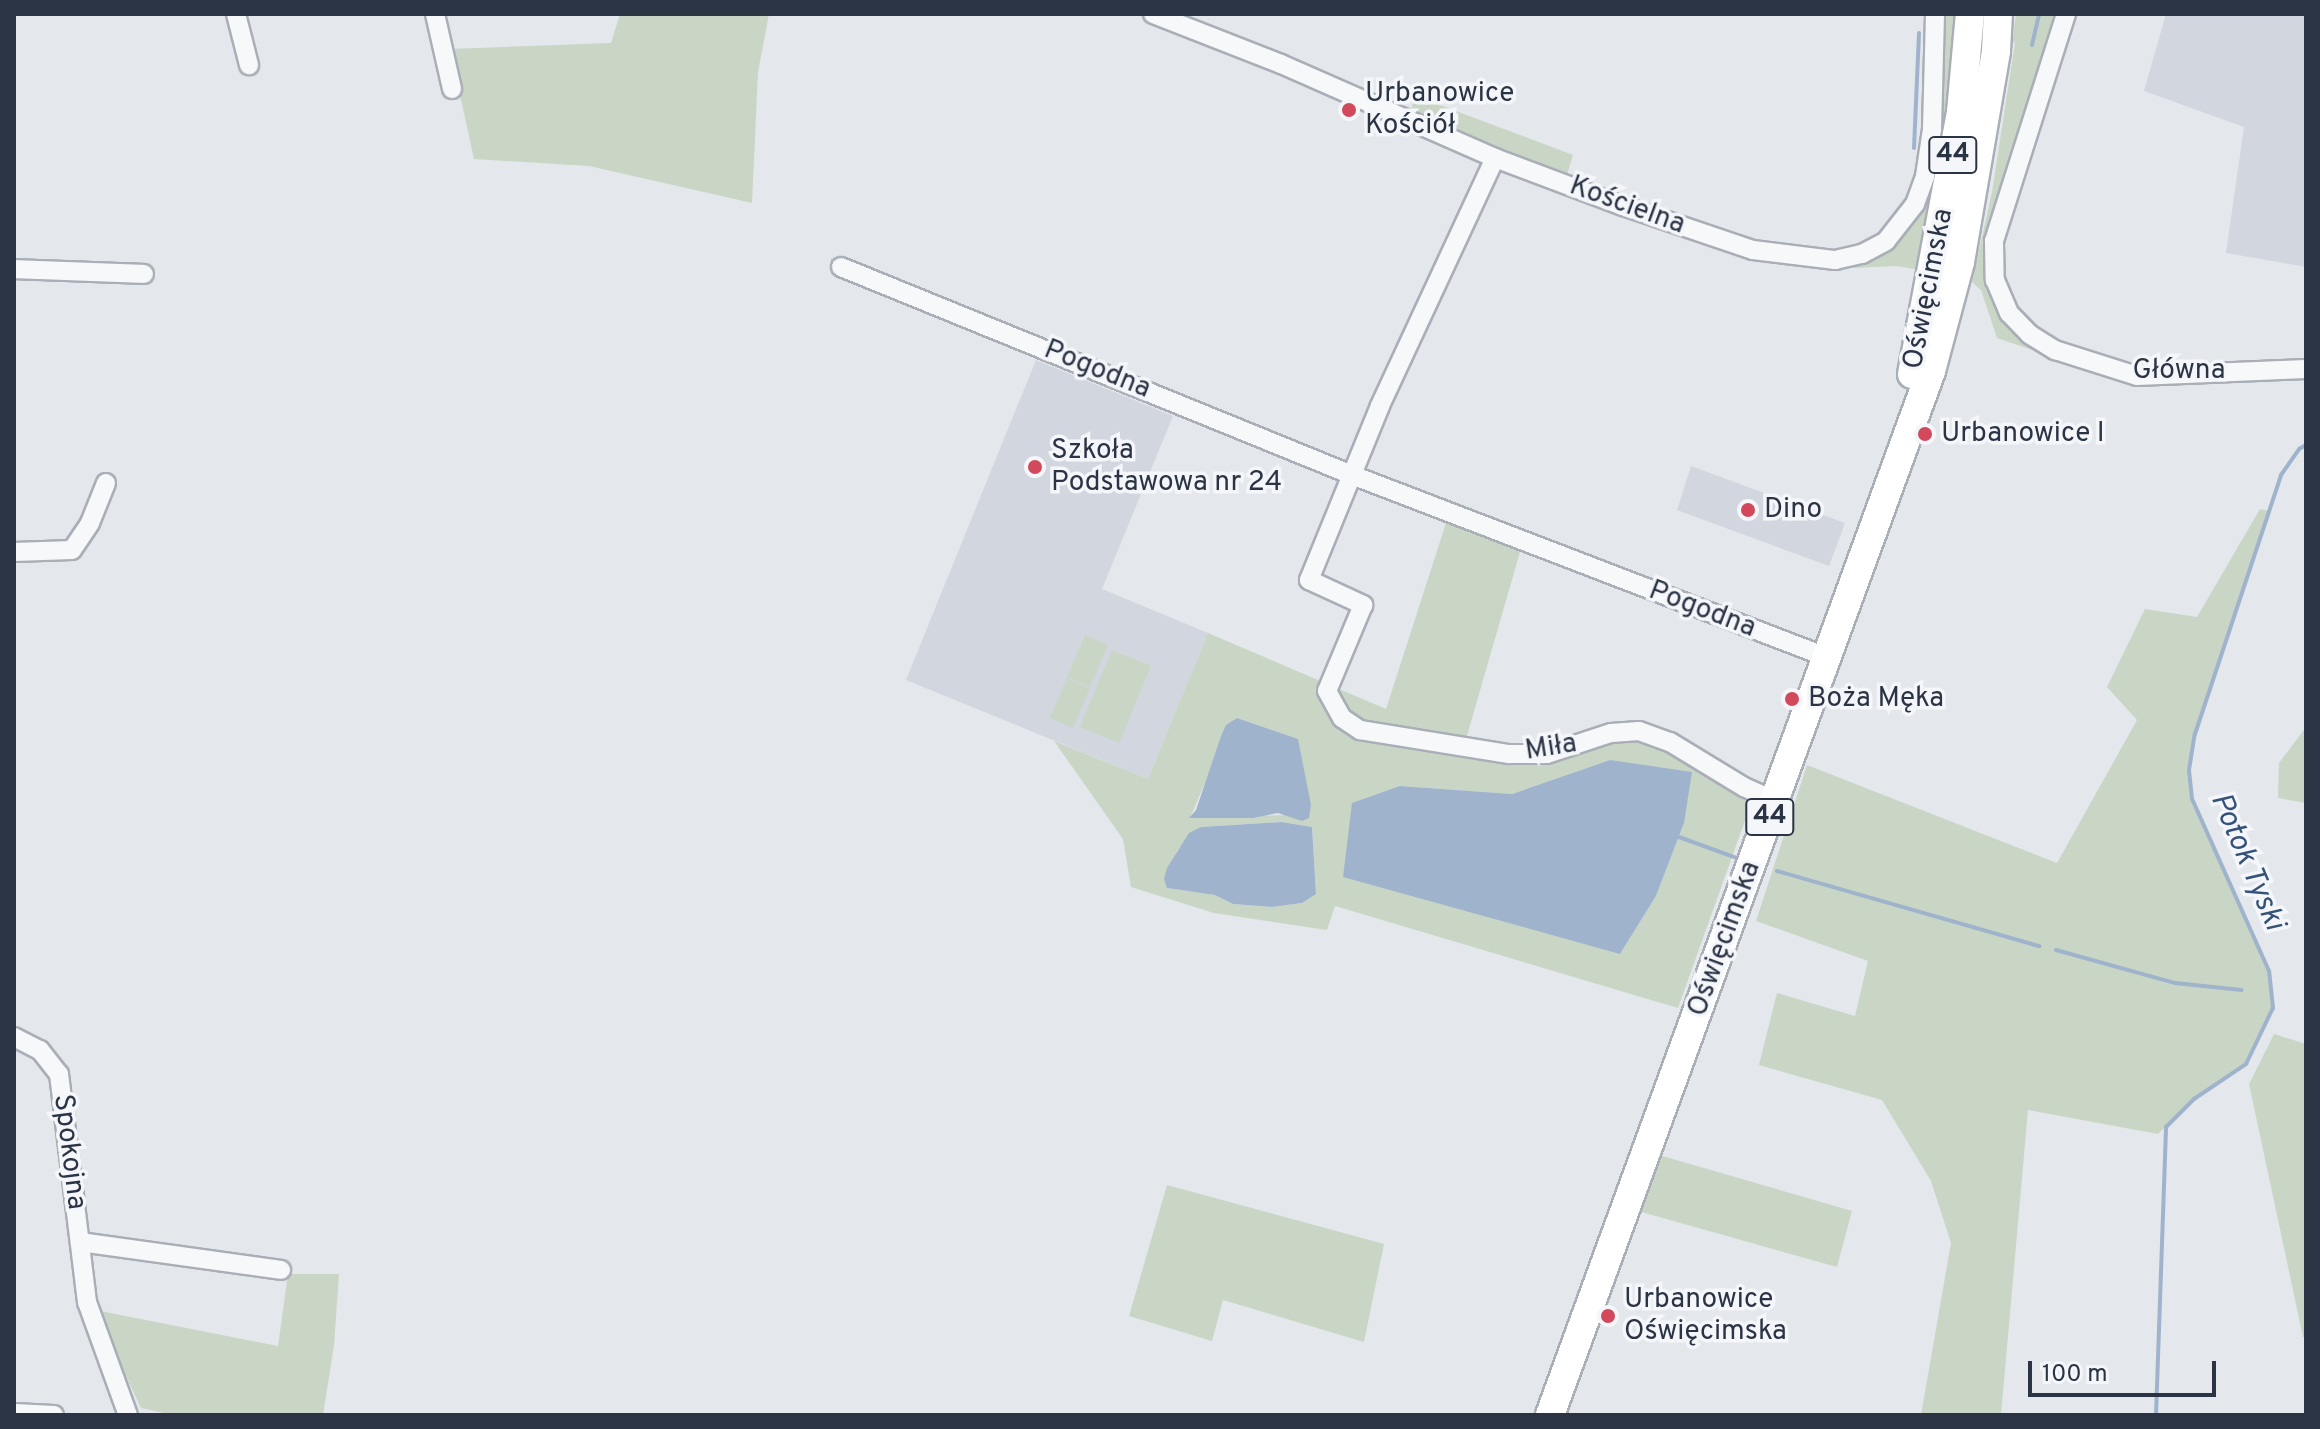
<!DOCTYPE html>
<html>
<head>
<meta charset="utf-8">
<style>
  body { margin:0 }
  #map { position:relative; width:2320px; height:1429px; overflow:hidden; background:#e4e7ec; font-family:Overpass,sans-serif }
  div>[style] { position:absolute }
  .built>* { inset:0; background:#d2d6de }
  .green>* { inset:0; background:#c9d6c5 }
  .water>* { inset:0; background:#9fb4cc }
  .stream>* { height:4px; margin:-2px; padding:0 2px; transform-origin:2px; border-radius:2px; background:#9fb4cc }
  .roads { filter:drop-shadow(2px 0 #a9aeb7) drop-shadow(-2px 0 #a9aeb7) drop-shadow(0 2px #a9aeb7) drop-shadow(0 -2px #a9aeb7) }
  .minor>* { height:18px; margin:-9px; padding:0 9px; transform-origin:9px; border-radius:9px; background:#f7f8fa }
  .highway>* { height:28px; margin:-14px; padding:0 14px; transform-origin:14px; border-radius:14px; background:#fff }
  .dots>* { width:22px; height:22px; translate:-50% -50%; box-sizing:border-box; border:4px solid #f4f6f9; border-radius:50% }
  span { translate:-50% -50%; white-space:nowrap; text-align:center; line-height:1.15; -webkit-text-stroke:7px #f4f6f9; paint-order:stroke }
  .shield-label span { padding:2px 6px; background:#f4f6f9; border:2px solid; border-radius:6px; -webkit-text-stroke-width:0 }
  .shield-label { font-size:26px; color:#2b3445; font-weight:700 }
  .poi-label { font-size:28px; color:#2b3445 }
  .left { translate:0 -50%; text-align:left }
  .street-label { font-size:28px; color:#2b3445 }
  .water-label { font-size:30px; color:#34527a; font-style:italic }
  .frame { position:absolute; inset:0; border:16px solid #2b3445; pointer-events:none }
  .scale { position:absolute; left:2028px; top:1361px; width:188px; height:36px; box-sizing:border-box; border:4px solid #2b3445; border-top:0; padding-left:10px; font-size:24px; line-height:28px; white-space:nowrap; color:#2b3445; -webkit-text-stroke:6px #f4f6f9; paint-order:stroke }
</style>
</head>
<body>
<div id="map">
  <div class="built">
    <i style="clip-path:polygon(2166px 14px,2306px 14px,2306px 267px,2226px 253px,2244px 127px,2144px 91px)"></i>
    <i style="clip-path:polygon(1036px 360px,1173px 416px,1102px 589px,1208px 633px,1148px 779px,906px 680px)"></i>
    <i style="clip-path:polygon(1691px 466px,1845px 523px,1829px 566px,1677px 510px)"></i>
  </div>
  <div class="green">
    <i style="clip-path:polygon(620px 14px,769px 14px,758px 72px,752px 203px,589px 166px,474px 159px,450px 49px,611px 43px)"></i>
    <i style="clip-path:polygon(1941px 14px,1960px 14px,1949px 114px,1921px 270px,1896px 266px,1854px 268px,1855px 263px,1897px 240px,1919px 210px)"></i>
    <i style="clip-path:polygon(2016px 14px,2059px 14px,1988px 231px,1985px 273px,1990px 294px,2007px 325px,2041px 353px,1997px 338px,1981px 290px,1972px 282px,1992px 192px,2015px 43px,2012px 41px)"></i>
    <i style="clip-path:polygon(1416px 96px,1573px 155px,1567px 175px,1410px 111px)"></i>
    <i style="clip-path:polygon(2260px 509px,2269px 511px,2195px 734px,2189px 770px,2192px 799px,2269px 971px,2273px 1008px,2246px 1064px,2194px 1099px,2158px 1134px,2028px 1110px,2001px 1415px,1921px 1415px,1951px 1243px,1931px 1181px,1882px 1100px,1759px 1065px,1777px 993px,1855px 1016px,1868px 961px,1756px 921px,1807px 765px,2057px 863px,2137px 720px,2107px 687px,2145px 609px,2197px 617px)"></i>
    <i style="clip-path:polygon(evenodd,1447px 520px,1520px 552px,1462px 753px,1557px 759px,1629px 736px,1703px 768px,1752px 801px,1678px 1008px,1335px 906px,1327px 930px,1214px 913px,1131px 887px,1123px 839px,1054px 741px,1148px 779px,1208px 633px,1386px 709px,1447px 520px,1237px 718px,1298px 739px,1287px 815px,1190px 818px,1218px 752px,1221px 736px,1237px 718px,1447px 520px,1610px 760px,1684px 823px,1656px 896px,1620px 954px,1400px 786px,1512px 794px,1610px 760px,1447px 520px,1282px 822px,1312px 827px,1316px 893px,1302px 903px,1271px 907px,1233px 904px,1216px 895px,1167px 888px,1177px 851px,1201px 827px,1282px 822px)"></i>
    <i style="clip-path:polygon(1085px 635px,1108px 645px,1090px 687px,1067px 677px)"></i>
    <i style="clip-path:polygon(1112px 650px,1151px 666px,1119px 743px,1080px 727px)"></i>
    <i style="clip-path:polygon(1067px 678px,1090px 688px,1073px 728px,1050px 718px)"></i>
    <i style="clip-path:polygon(2306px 727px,2306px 803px,2278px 798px,2279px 763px)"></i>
    <i style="clip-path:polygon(2274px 1034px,2306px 1044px,2306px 1337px,2303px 1337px,2249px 1084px)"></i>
    <i style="clip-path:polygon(1659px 1155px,1852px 1211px,1837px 1267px,1638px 1211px)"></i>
    <i style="clip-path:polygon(1167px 1185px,1384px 1244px,1364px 1342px,1223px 1300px,1212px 1341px,1129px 1316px)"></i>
    <i style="clip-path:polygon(288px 1274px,339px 1274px,334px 1345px,323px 1415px,173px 1415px,141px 1408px,95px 1310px,278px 1346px)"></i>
  </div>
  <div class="water">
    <i style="clip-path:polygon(1237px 718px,1298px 739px,1311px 805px,1309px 818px,1302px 821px,1278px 813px,1253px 818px,1189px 818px,1196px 810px,1221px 736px,1226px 725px)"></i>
    <i style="clip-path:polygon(1610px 760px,1692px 772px,1684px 823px,1656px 896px,1620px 954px,1343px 877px,1352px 803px,1400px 786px,1512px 794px)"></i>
    <i style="clip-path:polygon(1282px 822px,1312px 827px,1316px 894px,1302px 903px,1272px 907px,1233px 904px,1215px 895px,1167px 888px,1164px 879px,1167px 868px,1189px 833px,1201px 827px)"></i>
  </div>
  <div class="stream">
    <i style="left:2032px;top:45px;width:32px;rotate:-77deg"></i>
    <i style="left:1914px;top:148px;width:115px;rotate:-87.5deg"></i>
    <i style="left:1679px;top:837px;width:64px;rotate:20.1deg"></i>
    <i style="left:1777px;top:871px;width:273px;rotate:16deg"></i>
    <i style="left:2056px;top:950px;width:123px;rotate:15.5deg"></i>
    <i style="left:2175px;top:983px;width:67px;rotate:6deg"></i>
    <i style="left:2156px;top:1415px;width:288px;rotate:-88deg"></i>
    <i style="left:2166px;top:1127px;width:40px;rotate:-45deg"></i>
    <i style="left:2194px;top:1099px;width:63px;rotate:-33.9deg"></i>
    <i style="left:2246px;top:1064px;width:62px;rotate:-64.3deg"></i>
    <i style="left:2273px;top:1008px;width:37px;rotate:-96deg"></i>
    <i style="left:2269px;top:971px;width:188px;rotate:-114.1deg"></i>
    <i style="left:2192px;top:799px;width:29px;rotate:-96deg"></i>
    <i style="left:2189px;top:770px;width:36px;rotate:-81deg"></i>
    <i style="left:2195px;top:734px;width:273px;rotate:-71.6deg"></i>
    <i style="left:2281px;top:475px;width:32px;rotate:-55deg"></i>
    <i style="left:2299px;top:449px;width:8px;rotate:-30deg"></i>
  </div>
  <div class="roads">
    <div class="minor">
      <i style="left:236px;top:14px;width:53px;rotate:75.7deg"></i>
      <i style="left:435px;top:14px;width:77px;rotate:77.2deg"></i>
      <i style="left:1153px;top:14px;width:137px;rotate:21.3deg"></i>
      <i style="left:1281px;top:64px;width:234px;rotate:23.7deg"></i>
      <i style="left:1495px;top:158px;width:137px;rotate:20.6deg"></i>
      <i style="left:1623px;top:206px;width:137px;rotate:18.7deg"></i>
      <i style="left:1753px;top:250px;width:83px;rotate:7deg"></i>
      <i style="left:1835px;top:260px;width:28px;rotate:-13deg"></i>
      <i style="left:1862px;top:254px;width:27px;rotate:-28deg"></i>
      <i style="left:1886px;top:241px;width:47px;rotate:-51.9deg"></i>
      <i style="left:1915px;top:204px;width:30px;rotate:-70deg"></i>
      <i style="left:1925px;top:176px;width:48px;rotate:-81.5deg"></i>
      <i style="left:1932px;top:129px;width:115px;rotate:-88.5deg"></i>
      <i style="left:2066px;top:14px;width:238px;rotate:107.6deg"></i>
      <i style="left:1994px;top:241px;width:39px;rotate:89deg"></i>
      <i style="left:1995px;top:280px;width:36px;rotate:67deg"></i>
      <i style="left:2009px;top:313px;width:29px;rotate:46deg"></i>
      <i style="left:2029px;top:334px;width:31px;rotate:32deg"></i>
      <i style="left:2055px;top:350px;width:86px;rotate:17.6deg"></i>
      <i style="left:2137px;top:376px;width:169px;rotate:-2.4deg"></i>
      <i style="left:1495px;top:158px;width:273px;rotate:114.9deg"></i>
      <i style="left:1380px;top:406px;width:188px;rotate:112.2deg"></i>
      <i style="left:1309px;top:580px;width:60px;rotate:24.8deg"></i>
      <i style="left:1363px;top:605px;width:93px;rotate:112.7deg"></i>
      <i style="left:1327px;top:691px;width:31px;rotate:61deg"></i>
      <i style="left:1342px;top:718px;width:22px;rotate:34deg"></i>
      <i style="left:1360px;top:730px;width:151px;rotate:9.2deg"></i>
      <i style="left:1509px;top:754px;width:38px"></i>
      <i style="left:1547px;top:754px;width:67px;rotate:-18.2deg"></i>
      <i style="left:1611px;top:733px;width:28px;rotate:-4deg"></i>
      <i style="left:1639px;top:731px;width:33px;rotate:20deg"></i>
      <i style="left:1670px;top:742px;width:87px;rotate:31.3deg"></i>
      <i style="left:1744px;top:787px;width:35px;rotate:24deg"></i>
      <i style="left:841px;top:267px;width:552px;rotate:22.15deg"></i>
      <i style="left:1352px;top:475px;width:511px;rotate:20.99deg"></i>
      <i style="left:14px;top:269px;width:130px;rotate:2.2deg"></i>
      <i style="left:14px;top:552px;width:58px;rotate:-2deg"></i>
      <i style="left:72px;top:550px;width:32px;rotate:-56deg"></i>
      <i style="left:90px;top:523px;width:43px;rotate:-68.2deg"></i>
      <i style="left:14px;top:1037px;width:29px;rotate:27deg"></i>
      <i style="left:40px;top:1050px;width:31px;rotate:52deg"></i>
      <i style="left:59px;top:1074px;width:230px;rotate:83deg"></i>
      <i style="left:87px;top:1302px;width:120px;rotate:70.1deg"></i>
      <i style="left:80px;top:1242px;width:203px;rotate:7.9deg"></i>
      <i style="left:14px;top:1413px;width:40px;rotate:2.9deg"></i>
    </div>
    <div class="highway">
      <i style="left:1912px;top:374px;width:267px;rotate:-79.4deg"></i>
      <i style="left:1961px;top:112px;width:98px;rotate:-84.8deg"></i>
      <i style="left:1550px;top:1415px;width:1111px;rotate:-69.95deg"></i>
      <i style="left:1931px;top:371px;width:113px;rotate:-75.1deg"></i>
      <i style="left:1960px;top:262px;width:214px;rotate:-80.3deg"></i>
      <i style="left:1996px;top:51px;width:37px;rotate:-87deg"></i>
    </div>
  </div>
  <div class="dots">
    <i style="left:1349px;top:110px;background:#d1495b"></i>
    <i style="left:1925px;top:434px;background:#d1495b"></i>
    <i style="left:1035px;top:467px;background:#d1495b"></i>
    <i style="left:1748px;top:510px;background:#d1495b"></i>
    <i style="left:1792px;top:699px;background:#d1495b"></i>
    <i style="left:1608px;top:1316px;background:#d1495b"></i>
  </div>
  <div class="shield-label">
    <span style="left:1953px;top:155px">44</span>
    <span style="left:1770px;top:817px">44</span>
  </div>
  <div class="poi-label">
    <span class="left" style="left:1365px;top:110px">Urbanowice<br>Kościół</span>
    <span class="left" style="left:1941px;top:434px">Urbanowice I</span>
    <span class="left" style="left:1051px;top:467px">Szkoła<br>Podstawowa nr 24</span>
    <span class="left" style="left:1764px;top:510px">Dino</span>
    <span class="left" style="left:1808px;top:699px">Boża Męka</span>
    <span class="left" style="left:1624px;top:1316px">Urbanowice<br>Oświęcimska</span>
  </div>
  <div class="street-label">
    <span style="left:1627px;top:206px;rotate:20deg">Kościelna</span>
    <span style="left:1929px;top:289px;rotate:-79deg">Oświęcimska</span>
    <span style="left:1097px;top:370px;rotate:22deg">Pogodna</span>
    <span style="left:2179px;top:371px">Główna</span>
    <span style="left:1702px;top:610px;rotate:21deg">Pogodna</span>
    <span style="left:1551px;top:748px;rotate:-9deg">Miła</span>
    <span style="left:1725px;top:939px;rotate:-70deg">Oświęcimska</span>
    <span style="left:69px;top:1152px;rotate:83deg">Spokojna</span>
  </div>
  <div class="water-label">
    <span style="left:2246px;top:862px;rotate:67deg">Potok Tyski</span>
  </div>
  <div class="frame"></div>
  <div class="scale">100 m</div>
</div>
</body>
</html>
